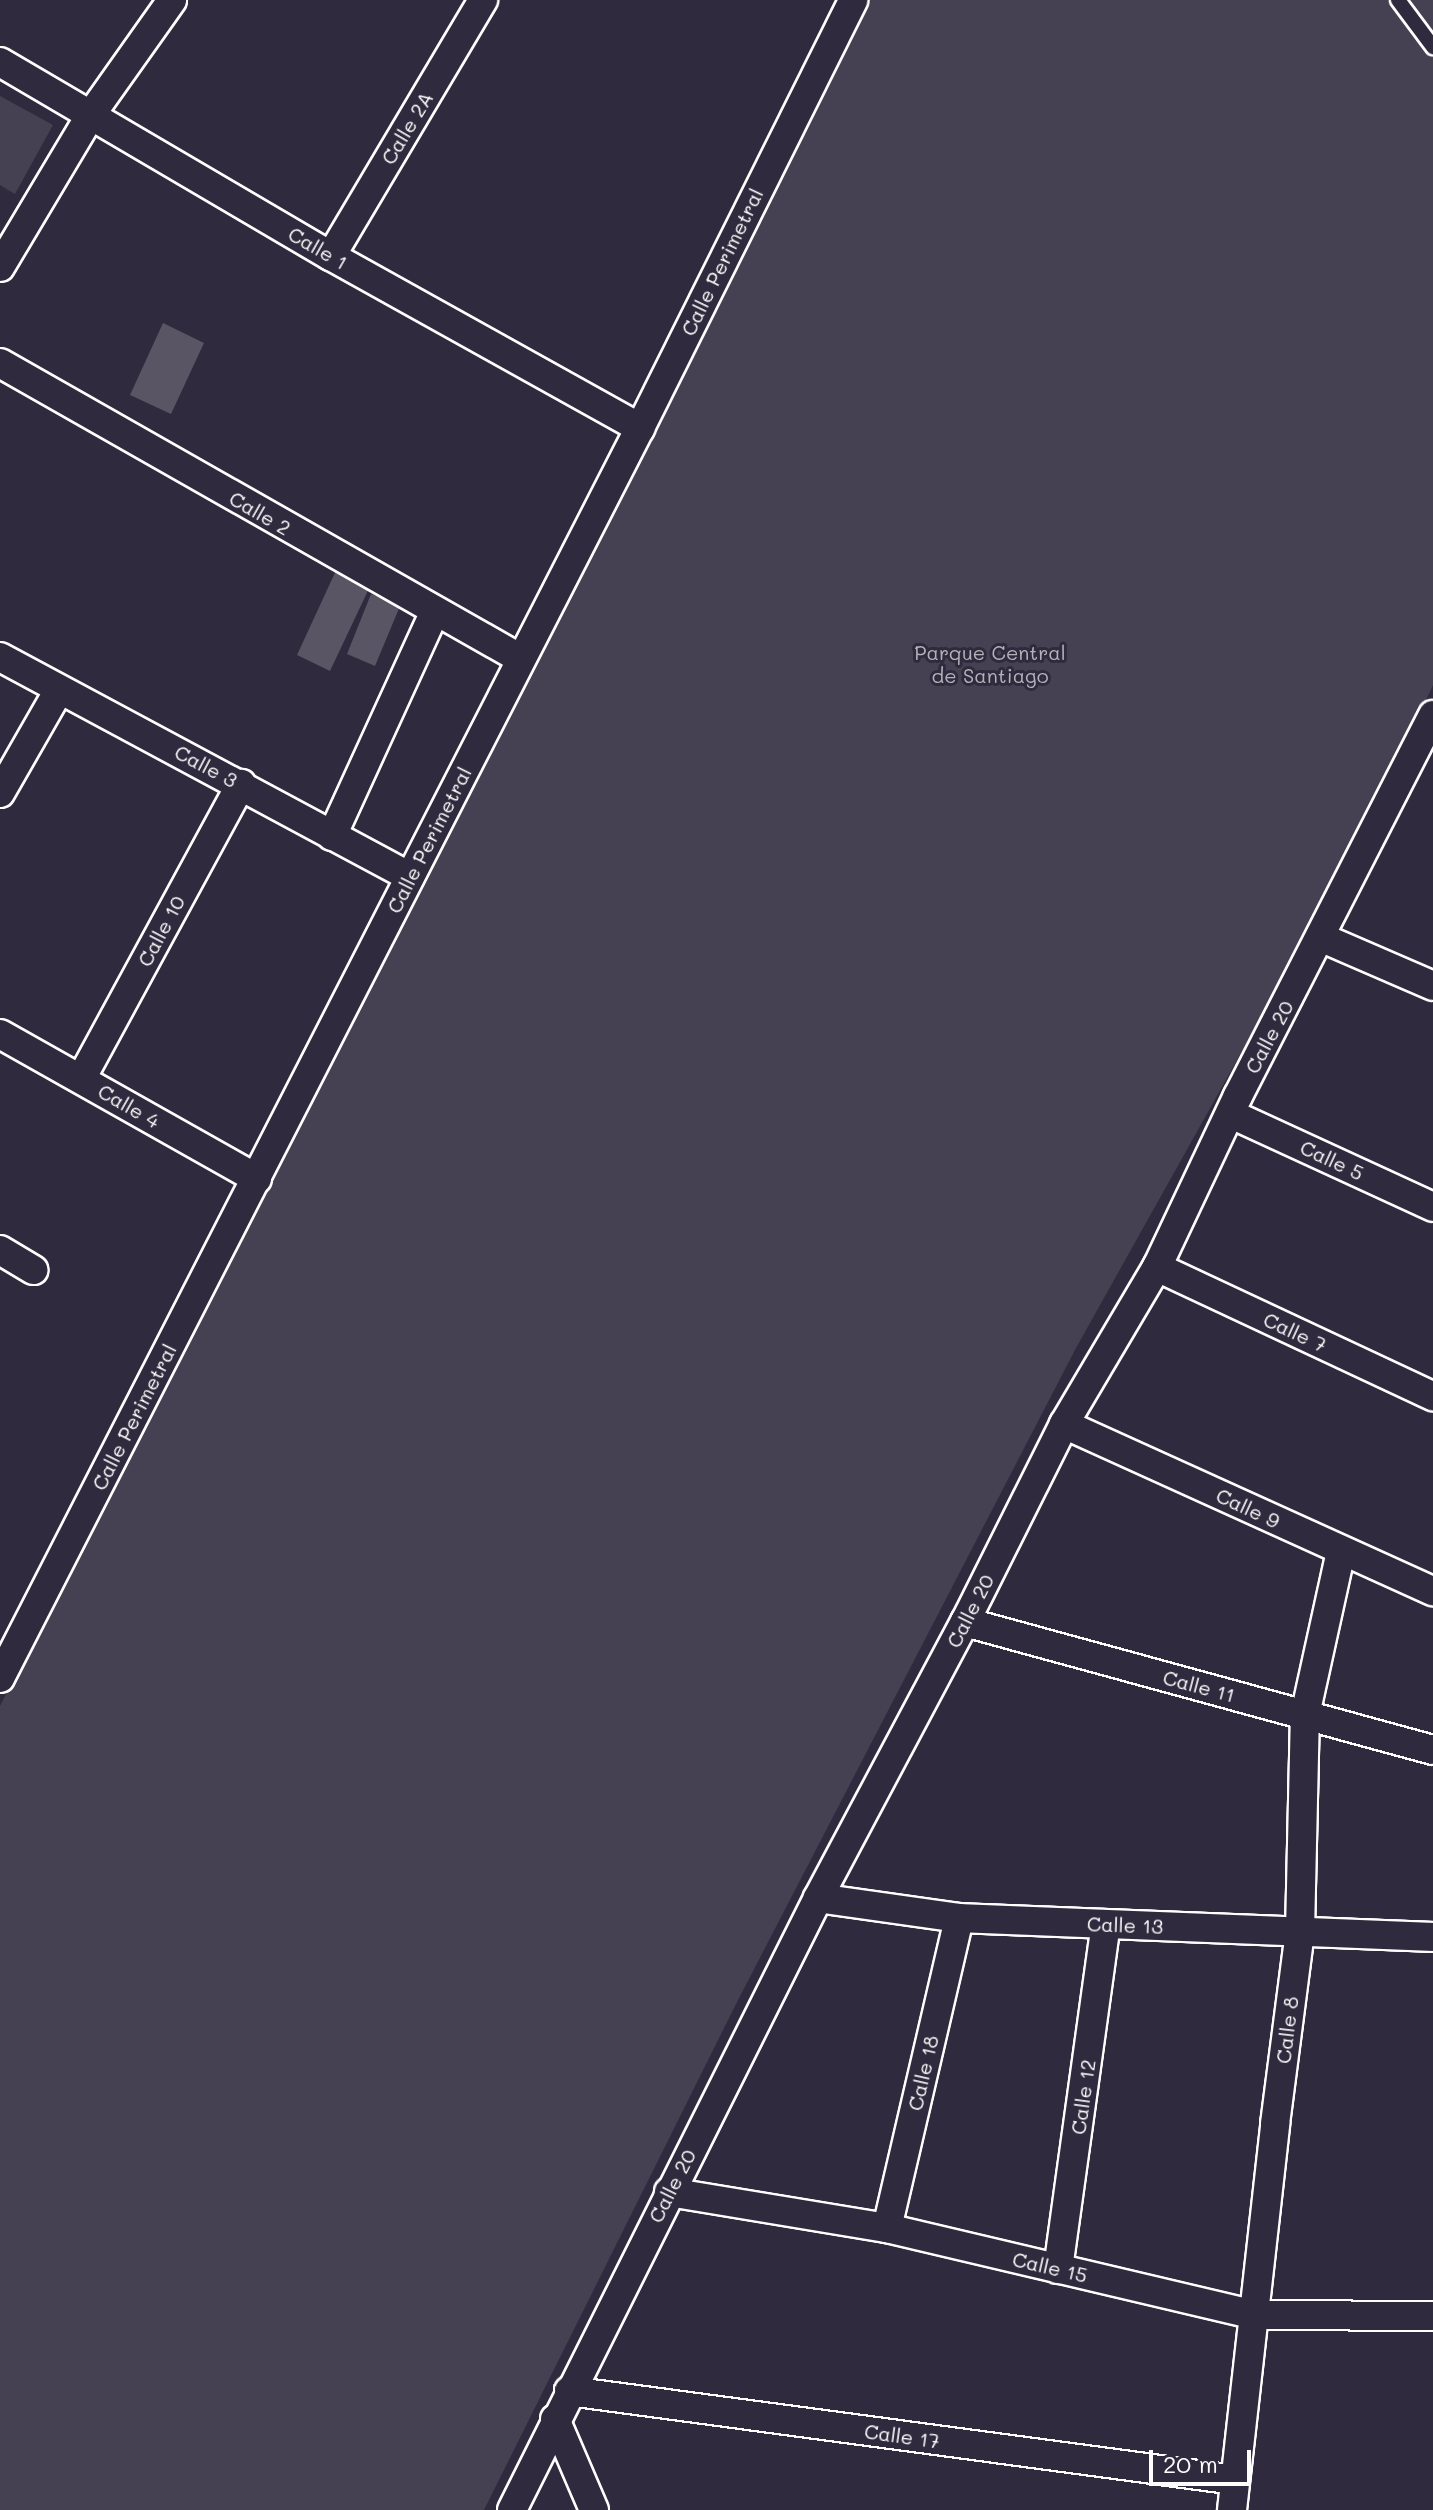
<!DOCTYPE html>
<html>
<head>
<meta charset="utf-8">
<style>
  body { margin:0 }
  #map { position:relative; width:1433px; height:2510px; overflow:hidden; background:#2f2a3d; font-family:Mali,sans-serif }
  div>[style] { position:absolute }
  .green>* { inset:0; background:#464152 }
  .building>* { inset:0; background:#595564 }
  .roads { filter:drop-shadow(2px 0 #fff) drop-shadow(-2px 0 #fff) drop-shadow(0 2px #fff) drop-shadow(0 -2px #fff) }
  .service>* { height:14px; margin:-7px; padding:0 7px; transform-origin:7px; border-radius:7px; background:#2f2a3d }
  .minor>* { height:28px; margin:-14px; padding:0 14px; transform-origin:14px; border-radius:14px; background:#2f2a3d }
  span { translate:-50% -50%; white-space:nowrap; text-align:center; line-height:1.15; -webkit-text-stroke:6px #2f2a3d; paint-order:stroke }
  .street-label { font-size:20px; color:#fff }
  .park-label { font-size:20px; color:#b5b3ba }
  .scale { position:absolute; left:1149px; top:2450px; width:102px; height:36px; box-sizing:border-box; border:4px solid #fff; border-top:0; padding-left:10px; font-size:24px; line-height:28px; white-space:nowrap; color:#fff; -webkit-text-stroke:6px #2f2a3d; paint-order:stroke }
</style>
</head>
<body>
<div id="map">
  <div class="green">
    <i style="clip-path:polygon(867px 0,1433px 0,1433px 685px,1355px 849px,1076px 1348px,736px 2004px,484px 2510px,0 2510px,0 1706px)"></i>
    <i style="clip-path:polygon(0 96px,53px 125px,15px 194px,0 185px)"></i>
  </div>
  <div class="building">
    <i style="clip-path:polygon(163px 323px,204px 343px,171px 414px,130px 395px)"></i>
    <i style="clip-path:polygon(339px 564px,373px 580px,330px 671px,297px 655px)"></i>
    <i style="clip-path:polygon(371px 594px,400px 606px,375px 666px,347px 654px)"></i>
  </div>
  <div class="roads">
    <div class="service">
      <i style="left:1398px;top:0;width:59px;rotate:53.3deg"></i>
    </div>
    <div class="minor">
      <i style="left:0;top:62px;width:384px;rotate:30.4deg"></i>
      <i style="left:331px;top:256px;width:354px;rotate:29.1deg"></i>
      <i style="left:331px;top:256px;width:298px;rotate:-59.3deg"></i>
      <i style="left:0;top:267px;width:176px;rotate:-59.2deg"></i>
      <i style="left:90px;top:116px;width:142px;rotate:-54.7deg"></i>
      <i style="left:0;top:363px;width:599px;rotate:29.6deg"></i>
      <i style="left:0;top:657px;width:465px;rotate:28.2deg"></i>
      <i style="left:0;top:793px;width:119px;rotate:-60.2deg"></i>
      <i style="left:332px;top:836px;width:245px;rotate:-65.4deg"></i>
      <i style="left:1320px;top:937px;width:123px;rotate:23.4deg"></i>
      <i style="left:0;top:1034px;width:295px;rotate:29.4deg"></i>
      <i style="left:81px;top:1079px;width:336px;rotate:-61.5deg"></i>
      <i style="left:1231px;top:1114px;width:222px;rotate:24.7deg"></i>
      <i style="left:0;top:1250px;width:39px;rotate:31deg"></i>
      <i style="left:1157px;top:1267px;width:305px;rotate:25.1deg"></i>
      <i style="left:1064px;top:1424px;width:405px;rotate:24.4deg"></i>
      <i style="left:965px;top:1622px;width:485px;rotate:15.3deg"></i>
      <i style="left:0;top:1678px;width:1404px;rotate:-62.89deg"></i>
      <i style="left:640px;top:428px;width:478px;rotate:-63.5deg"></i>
      <i style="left:818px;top:1898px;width:142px;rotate:8.1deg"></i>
      <i style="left:959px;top:1918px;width:474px;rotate:2.3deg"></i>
      <i style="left:669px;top:2192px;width:221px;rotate:9.4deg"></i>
      <i style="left:887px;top:2228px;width:377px;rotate:13.3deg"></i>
      <i style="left:1254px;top:2315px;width:179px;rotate:0.3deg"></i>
      <i style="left:887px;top:2228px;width:318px;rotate:-76.9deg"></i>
      <i style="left:1058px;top:2269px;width:348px;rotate:-82.1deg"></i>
      <i style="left:569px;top:2391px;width:672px;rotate:7.61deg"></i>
      <i style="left:555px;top:2419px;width:99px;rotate:66.8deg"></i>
      <i style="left:512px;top:2510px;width:684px;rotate:-63.43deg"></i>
      <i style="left:818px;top:1898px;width:313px;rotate:-62deg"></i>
      <i style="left:965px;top:1622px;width:221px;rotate:-63.4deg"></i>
      <i style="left:1064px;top:1424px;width:182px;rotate:-59.4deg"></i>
      <i style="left:1157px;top:1267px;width:189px;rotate:-64.7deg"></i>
      <i style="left:1238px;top:1096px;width:428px;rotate:-62.9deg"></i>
      <i style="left:1232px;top:2510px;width:388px;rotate:-83.6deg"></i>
      <i style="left:1275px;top:2124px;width:194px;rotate:-82.6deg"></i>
      <i style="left:1300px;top:1932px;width:217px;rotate:-88.7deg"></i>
      <i style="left:1305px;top:1715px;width:168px;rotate:-77.6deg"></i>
    </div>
  </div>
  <div class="street-label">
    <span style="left:407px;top:128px;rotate:-59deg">Calle 2A</span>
    <span style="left:318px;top:248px;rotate:30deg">Calle 1</span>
    <span style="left:722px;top:262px;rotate:-64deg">Calle Perimetral</span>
    <span style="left:260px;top:513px;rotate:30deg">Calle 2</span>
    <span style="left:206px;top:766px;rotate:28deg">Calle 3</span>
    <span style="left:429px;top:840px;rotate:-63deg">Calle Perimetral</span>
    <span style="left:161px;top:931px;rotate:-62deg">Calle 10</span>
    <span style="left:1269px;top:1037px;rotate:-62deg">Calle 20</span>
    <span style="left:129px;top:1106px;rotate:30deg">Calle 4</span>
    <span style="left:1332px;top:1160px;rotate:25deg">Calle 5</span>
    <span style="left:1295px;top:1332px;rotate:25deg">Calle 7</span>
    <span style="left:134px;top:1417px;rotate:-63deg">Calle Perimetral</span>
    <span style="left:1248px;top:1508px;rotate:25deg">Calle 9</span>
    <span style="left:970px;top:1611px;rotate:-63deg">Calle 20</span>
    <span style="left:1199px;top:1686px;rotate:15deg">Calle 11</span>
    <span style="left:1125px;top:1925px;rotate:2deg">Calle 13</span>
    <span style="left:1287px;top:2030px;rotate:-83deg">Calle 8</span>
    <span style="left:923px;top:2073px;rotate:-77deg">Calle 18</span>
    <span style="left:1083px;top:2097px;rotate:-82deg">Calle 12</span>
    <span style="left:672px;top:2186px;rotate:-63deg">Calle 20</span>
    <span style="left:1050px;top:2267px;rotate:13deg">Calle 15</span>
    <span style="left:902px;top:2436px;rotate:8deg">Calle 17</span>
  </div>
  <div class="park-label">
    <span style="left:990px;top:664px">Parque Central<br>de Santiago</span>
  </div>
  <div class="scale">20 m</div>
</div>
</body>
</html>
